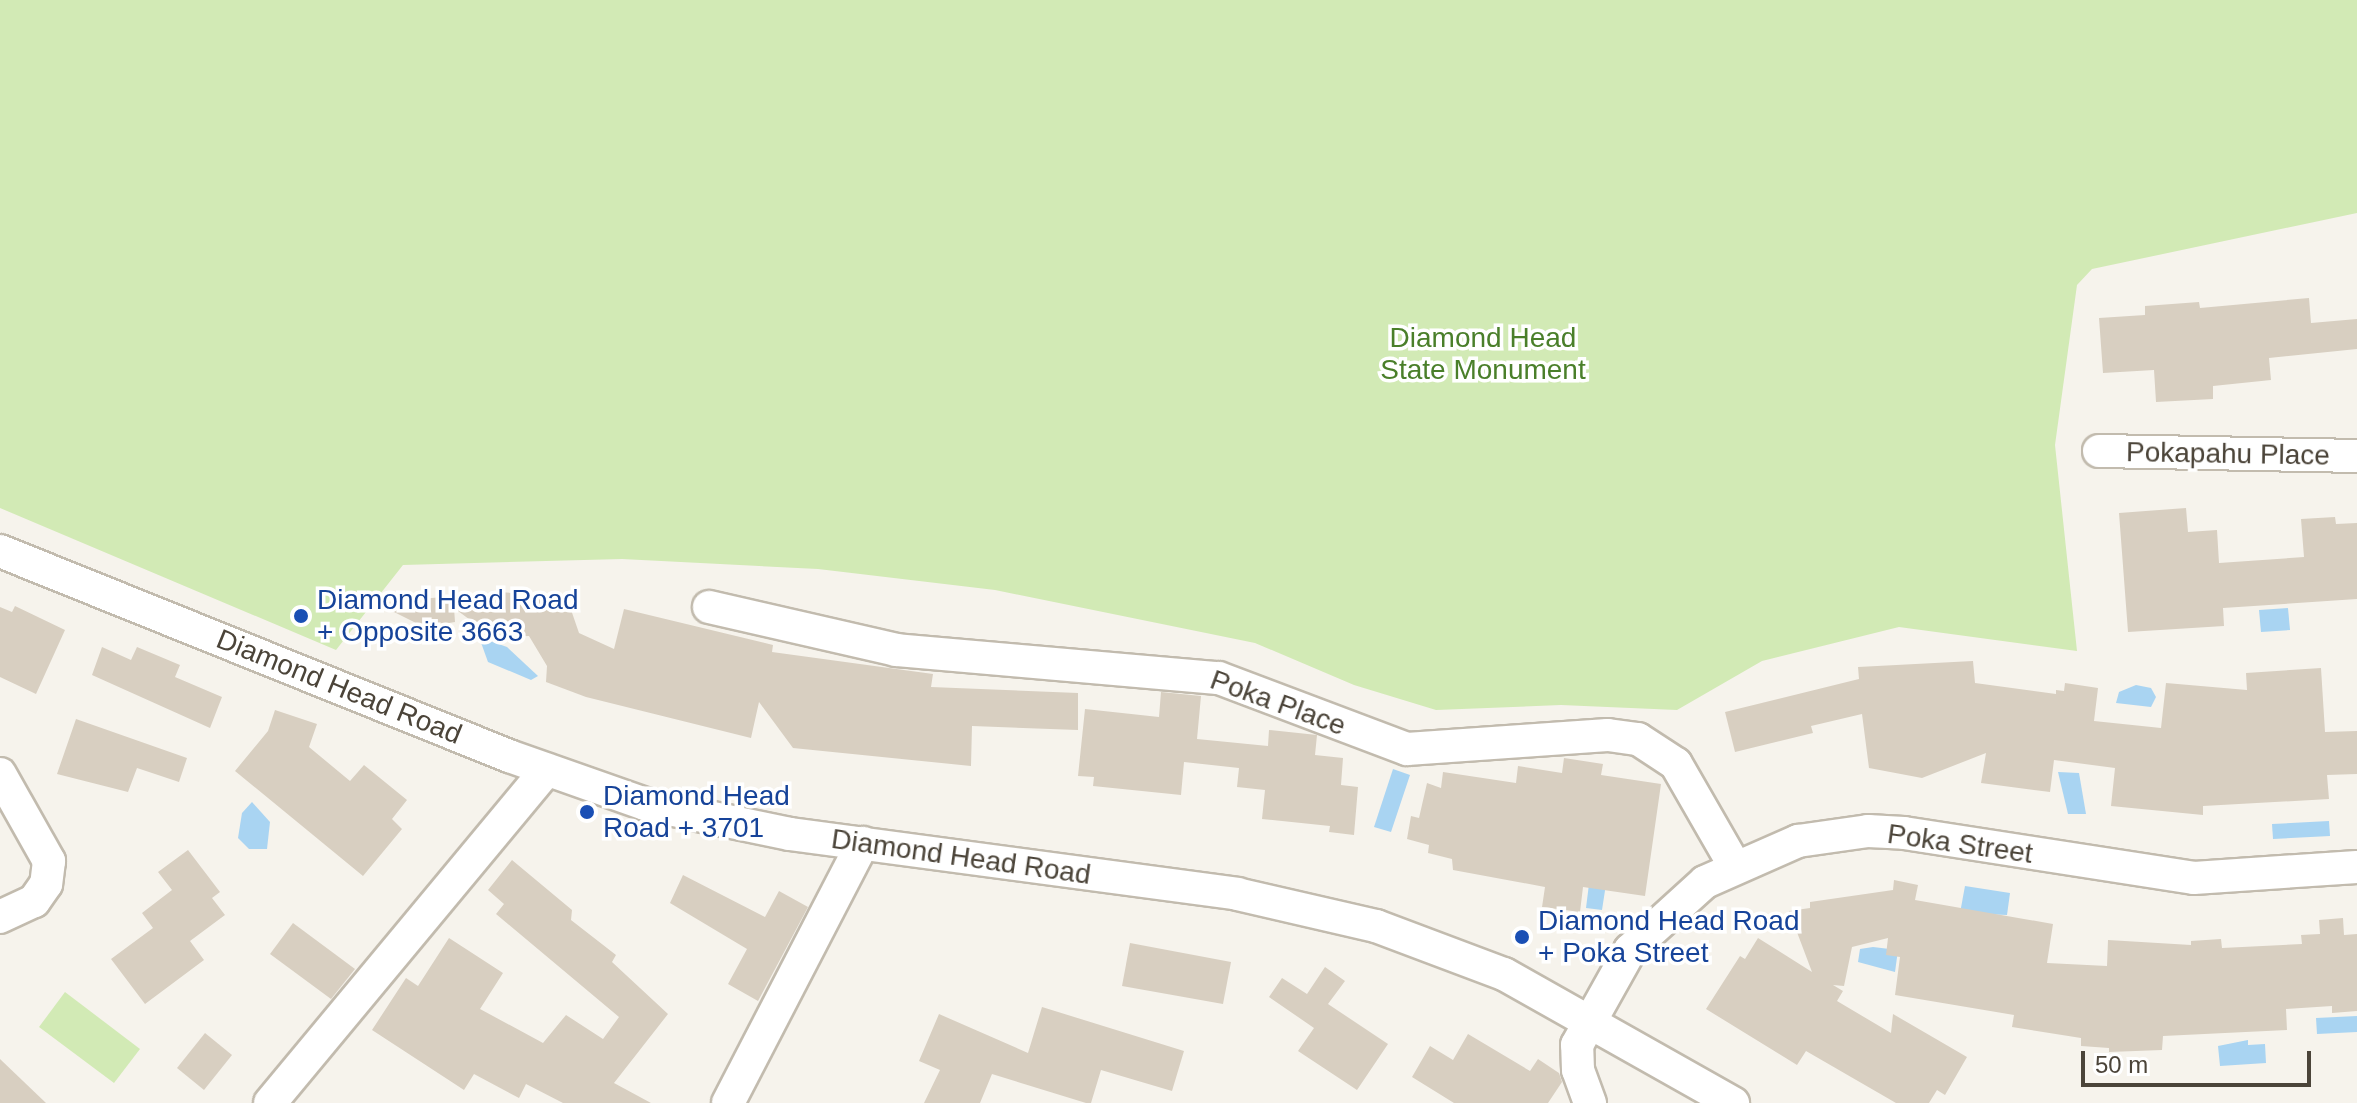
<!DOCTYPE html>
<html>
<head>
<meta charset="utf-8">
<style>
  body { margin:0 }
  #map { position:relative; width:2357px; height:1103px; overflow:hidden; background:#f6f3ec; font-family:Arial,sans-serif }
  div>[style] { position:absolute }
  .green>* { inset:0; background:#d2eab5 }
  .water>* { inset:0; background:#a9d4f2 }
  .building>* { inset:0; background:#d8cfc1 }
  .roads { filter:drop-shadow(2px 0 #c2bbae) drop-shadow(-2px 0 #c2bbae) drop-shadow(0 2px #c2bbae) drop-shadow(0 -2px #c2bbae) }
  .minor>* { height:32px; margin:-16px; padding:0 16px; transform-origin:16px; border-radius:16px; background:#fff }
  .dots>* { width:22px; height:22px; translate:-50% -50%; box-sizing:border-box; border:4px solid #fff; border-radius:50% }
  span { translate:-50% -50%; white-space:nowrap; text-align:center; line-height:1.15; -webkit-text-stroke:7px #fff; paint-order:stroke }
  .park-label { font-size:28px; color:#4a7f2a }
  .street-label { font-size:28px; color:#4b4439 }
  .transit-label { font-size:28px; color:#164399 }
  .left { translate:0 -50%; text-align:left }
  .scale { position:absolute; left:2081px; top:1051px; width:230px; height:36px; box-sizing:border-box; border:4px solid #4b4439; border-top:0; padding-left:10px; font-size:24px; line-height:28px; white-space:nowrap; color:#4b4439; -webkit-text-stroke:6px #fff; paint-order:stroke }
</style>
</head>
<body>
<div id="map">
  <div class="green">
    <i style="clip-path:polygon(0 0,2357px 0,2357px 213px,2092px 269px,2077px 285px,2055px 445px,2077px 651px,1899px 627px,1762px 661px,1677px 710px,1561px 705px,1436px 710px,1354px 685px,1255px 643px,995px 590px,818px 569px,622px 559px,403px 565px,336px 650px,0 508px)"></i>
    <i style="clip-path:polygon(65px 992px,140px 1049px,114px 1083px,39px 1027px)"></i>
  </div>
  <div class="water">
    <i style="clip-path:polygon(2288px 608px,2290px 630px,2261px 632px,2259px 610px)"></i>
    <i style="clip-path:polygon(479px 637px,507px 647px,538px 676px,531px 680px,488px 662px)"></i>
    <i style="clip-path:polygon(2136px 685px,2151px 688px,2156px 697px,2151px 707px,2116px 703px,2119px 692px)"></i>
    <i style="clip-path:polygon(1393px 769px,1410px 775px,1391px 832px,1374px 827px)"></i>
    <i style="clip-path:polygon(2058px 772px,2079px 773px,2086px 814px,2068px 814px)"></i>
    <i style="clip-path:polygon(252px 802px,270px 822px,267px 849px,249px 849px,238px 838px,242px 813px)"></i>
    <i style="clip-path:polygon(2329px 821px,2330px 836px,2273px 839px,2272px 824px)"></i>
    <i style="clip-path:polygon(1591px 868px,1608px 871px,1602px 910px,1586px 908px)"></i>
    <i style="clip-path:polygon(1965px 886px,2010px 893px,2007px 915px,1960px 913px)"></i>
    <i style="clip-path:polygon(1873px 947px,1898px 950px,1895px 972px,1858px 962px,1860px 949px)"></i>
    <i style="clip-path:polygon(2357px 1016px,2357px 1032px,2317px 1034px,2316px 1018px)"></i>
    <i style="clip-path:polygon(2248px 1040px,2248px 1045px,2265px 1044px,2266px 1063px,2220px 1066px,2218px 1046px)"></i>
  </div>
  <div class="building">
    <i style="clip-path:polygon(2309px 298px,2311px 323px,2357px 319px,2357px 349px,2269px 358px,2271px 380px,2213px 386px,2213px 399px,2156px 402px,2154px 370px,2103px 373px,2099px 318px,2145px 315px,2145px 306px,2199px 302px,2200px 308px)"></i>
    <i style="clip-path:polygon(2186px 508px,2188px 532px,2217px 530px,2219px 563px,2304px 557px,2301px 519px,2335px 517px,2336px 524px,2357px 523px,2357px 599px,2223px 608px,2224px 626px,2128px 632px,2119px 513px)"></i>
    <i style="clip-path:polygon(498px 592px,558px 596px,557px 600px,568px 601px,579px 633px,614px 649px,624px 609px,773px 645px,772px 652px,933px 674px,931px 687px,1078px 693px,1078px 730px,972px 726px,971px 766px,793px 748px,759px 702px,751px 738px,586px 697px,546px 682px,547px 666px,529px 636px,493px 637px,454px 608px,455px 622px,424px 627px,376px 603px,454px 596px,454px 606px,490px 603px)"></i>
    <i style="clip-path:polygon(15px 606px,65px 630px,36px 694px,0 677px,0 607px,12px 612px)"></i>
    <i style="clip-path:polygon(102px 647px,131px 660px,137px 647px,180px 665px,175px 677px,222px 697px,210px 728px,92px 675px)"></i>
    <i style="clip-path:polygon(1973px 661px,1975px 683px,2056px 694px,2056px 690px,2064px 691px,2065px 683px,2098px 688px,2094px 721px,2161px 728px,2166px 683px,2247px 690px,2246px 673px,2321px 668px,2325px 732px,2357px 731px,2357px 774px,2327px 775px,2329px 799px,2203px 806px,2203px 815px,2111px 806px,2115px 768px,2054px 760px,2050px 792px,1981px 783px,1986px 753px,1922px 778px,1869px 768px,1862px 714px,1811px 726px,1813px 733px,1735px 752px,1725px 712px,1859px 679px,1858px 667px)"></i>
    <i style="clip-path:polygon(1161px 692px,1201px 696px,1197px 739px,1268px 746px,1269px 730px,1317px 735px,1315px 755px,1343px 758px,1341px 785px,1358px 787px,1354px 835px,1329px 832px,1330px 826px,1262px 819px,1265px 790px,1237px 787px,1239px 768px,1184px 762px,1181px 795px,1093px 786px,1094px 777px,1078px 776px,1085px 709px,1159px 717px)"></i>
    <i style="clip-path:polygon(275px 710px,317px 724px,309px 747px,350px 781px,364px 765px,407px 800px,392px 819px,402px 829px,363px 876px,235px 771px,268px 731px)"></i>
    <i style="clip-path:polygon(76px 719px,187px 758px,179px 782px,137px 768px,128px 792px,57px 774px)"></i>
    <i style="clip-path:polygon(1564px 758px,1603px 764px,1601px 775px,1661px 784px,1645px 896px,1583px 887px,1580px 912px,1542px 907px,1545px 887px,1453px 870px,1452px 859px,1428px 853px,1429px 845px,1407px 839px,1411px 816px,1419px 818px,1427px 783px,1441px 788px,1443px 772px,1516px 783px,1518px 766px,1562px 773px)"></i>
    <i style="clip-path:polygon(188px 850px,220px 892px,212px 898px,225px 915px,190px 941px,204px 960px,145px 1004px,111px 959px,153px 928px,142px 913px,172px 890px,158px 872px)"></i>
    <i style="clip-path:polygon(512px 860px,572px 910px,571px 920px,616px 955px,612px 962px,668px 1014px,614px 1083px,651px 1103px,563px 1103px,526px 1084px,519px 1098px,474px 1074px,464px 1090px,372px 1030px,406px 978px,418px 986px,449px 938px,503px 973px,480px 1009px,543px 1043px,566px 1015px,603px 1039px,619px 1017px,496px 914px,504px 904px,488px 890px)"></i>
    <i style="clip-path:polygon(683px 875px,765px 917px,779px 891px,808px 907px,758px 1001px,728px 984px,747px 949px,670px 903px)"></i>
    <i style="clip-path:polygon(1894px 880px,1918px 885px,1915px 900px,2053px 924px,2047px 963px,2107px 966px,2108px 940px,2191px 945px,2191px 941px,2221px 939px,2222px 948px,2302px 944px,2301px 935px,2320px 934px,2319px 920px,2343px 918px,2344px 935px,2357px 934px,2357px 1011px,2332px 1013px,2332px 1006px,2286px 1009px,2287px 1030px,2163px 1036px,2162px 1050px,2109px 1052px,2109px 1048px,2081px 1046px,2081px 1038px,2012px 1027px,2014px 1015px,1895px 995px,1900px 957px,1886px 955px,1888px 938px,1852px 947px,1844px 986px,1833px 985px,1843px 991px,1837px 1001px,1891px 1033px,1893px 1014px,1967px 1057px,1945px 1095px,1937px 1090px,1929px 1103px,1896px 1103px,1806px 1051px,1797px 1065px,1706px 1009px,1740px 956px,1745px 959px,1758px 938px,1812px 972px,1789px 911px,1810px 908px,1810px 902px,1893px 890px)"></i>
    <i style="clip-path:polygon(293px 923px,355px 969px,331px 999px,270px 954px)"></i>
    <i style="clip-path:polygon(1130px 943px,1231px 962px,1223px 1004px,1122px 986px)"></i>
    <i style="clip-path:polygon(1325px 967px,1345px 981px,1328px 1004px,1388px 1044px,1357px 1090px,1298px 1051px,1314px 1028px,1269px 997px,1282px 978px,1307px 994px)"></i>
    <i style="clip-path:polygon(1042px 1007px,1184px 1051px,1172px 1091px,1101px 1070px,1091px 1103px,1086px 1103px,992px 1074px,980px 1103px,924px 1103px,940px 1070px,919px 1061px,939px 1014px,1028px 1053px)"></i>
    <i style="clip-path:polygon(205px 1033px,232px 1055px,204px 1090px,177px 1068px)"></i>
    <i style="clip-path:polygon(1468px 1034px,1530px 1071px,1538px 1059px,1559px 1073px,1562px 1082px,1548px 1103px,1454px 1103px,1412px 1077px,1430px 1046px,1453px 1060px)"></i>
    <i style="clip-path:polygon(0 1059px,46px 1103px,0 1103px)"></i>
  </div>
  <div class="roads">
    <div class="minor">
      <i style="left:2099px;top:451px;width:258px;rotate:1.1deg"></i>
      <i style="left:0;top:551px;width:549px;rotate:21.94deg"></i>
      <i style="left:509px;top:756px;width:144px;rotate:19.4deg"></i>
      <i style="left:645px;top:804px;width:148px;rotate:11.7deg"></i>
      <i style="left:790px;top:834px;width:451px;rotate:7.6deg"></i>
      <i style="left:1237px;top:894px;width:143px;rotate:13deg"></i>
      <i style="left:1376px;top:926px;width:137px;rotate:20.6deg"></i>
      <i style="left:1504px;top:974px;width:263px;rotate:29.4deg"></i>
      <i style="left:709px;top:607px;width:192px;rotate:12.9deg"></i>
      <i style="left:896px;top:650px;width:324px;rotate:5deg"></i>
      <i style="left:1219px;top:678px;width:201px;rotate:20.7deg"></i>
      <i style="left:1407px;top:749px;width:201px;rotate:-4deg"></i>
      <i style="left:1608px;top:735px;width:30px;rotate:8deg"></i>
      <i style="left:1638px;top:739px;width:45px;rotate:33.3deg"></i>
      <i style="left:1676px;top:764px;width:116px;rotate:60.1deg"></i>
      <i style="left:0;top:774px;width:100px;rotate:60.6deg"></i>
      <i style="left:49px;top:861px;width:23px;rotate:97deg"></i>
      <i style="left:46px;top:884px;width:21px;rotate:125deg"></i>
      <i style="left:34px;top:901px;width:38px;rotate:155deg"></i>
      <i style="left:270px;top:1103px;width:433px;rotate:-50.3deg"></i>
      <i style="left:728px;top:1103px;width:293px;rotate:-62.6deg"></i>
      <i style="left:1590px;top:1103px;width:35px;rotate:-110deg"></i>
      <i style="left:1578px;top:1070px;width:25px;rotate:-92deg"></i>
      <i style="left:1577px;top:1045px;width:109px;rotate:-60.8deg"></i>
      <i style="left:1630px;top:950px;width:101px;rotate:-42.2deg"></i>
      <i style="left:1705px;top:882px;width:102px;rotate:-23.8deg"></i>
      <i style="left:1798px;top:841px;width:71px;rotate:-8.1deg"></i>
      <i style="left:1868px;top:831px;width:36px;rotate:3deg"></i>
      <i style="left:1904px;top:833px;width:293px;rotate:8.8deg"></i>
      <i style="left:2194px;top:878px;width:163px;rotate:-3.9deg"></i>
    </div>
  </div>
  <div class="dots">
    <i style="left:301px;top:616px;background:#1a4fb4"></i>
    <i style="left:587px;top:812px;background:#1a4fb4"></i>
    <i style="left:1522px;top:937px;background:#1a4fb4"></i>
  </div>
  <div class="park-label">
    <span style="left:1483px;top:354px">Diamond Head<br>State Monument</span>
  </div>
  <div class="street-label">
    <span style="left:2228px;top:454px;rotate:1deg">Pokapahu Place</span>
    <span style="left:339px;top:687px;rotate:22deg">Diamond Head Road</span>
    <span style="left:1278px;top:703px;rotate:20deg">Poka Place</span>
    <span style="left:1960px;top:844px;rotate:8deg">Poka Street</span>
    <span style="left:961px;top:857px;rotate:8deg">Diamond Head Road</span>
  </div>
  <div class="transit-label">
    <span class="left" style="left:317px;top:616px">Diamond Head Road<br>+ Opposite 3663</span>
    <span class="left" style="left:603px;top:812px">Diamond Head<br>Road + 3701</span>
    <span class="left" style="left:1538px;top:937px">Diamond Head Road<br>+ Poka Street</span>
  </div>
  <div class="scale">50 m</div>
</div>
</body>
</html>
